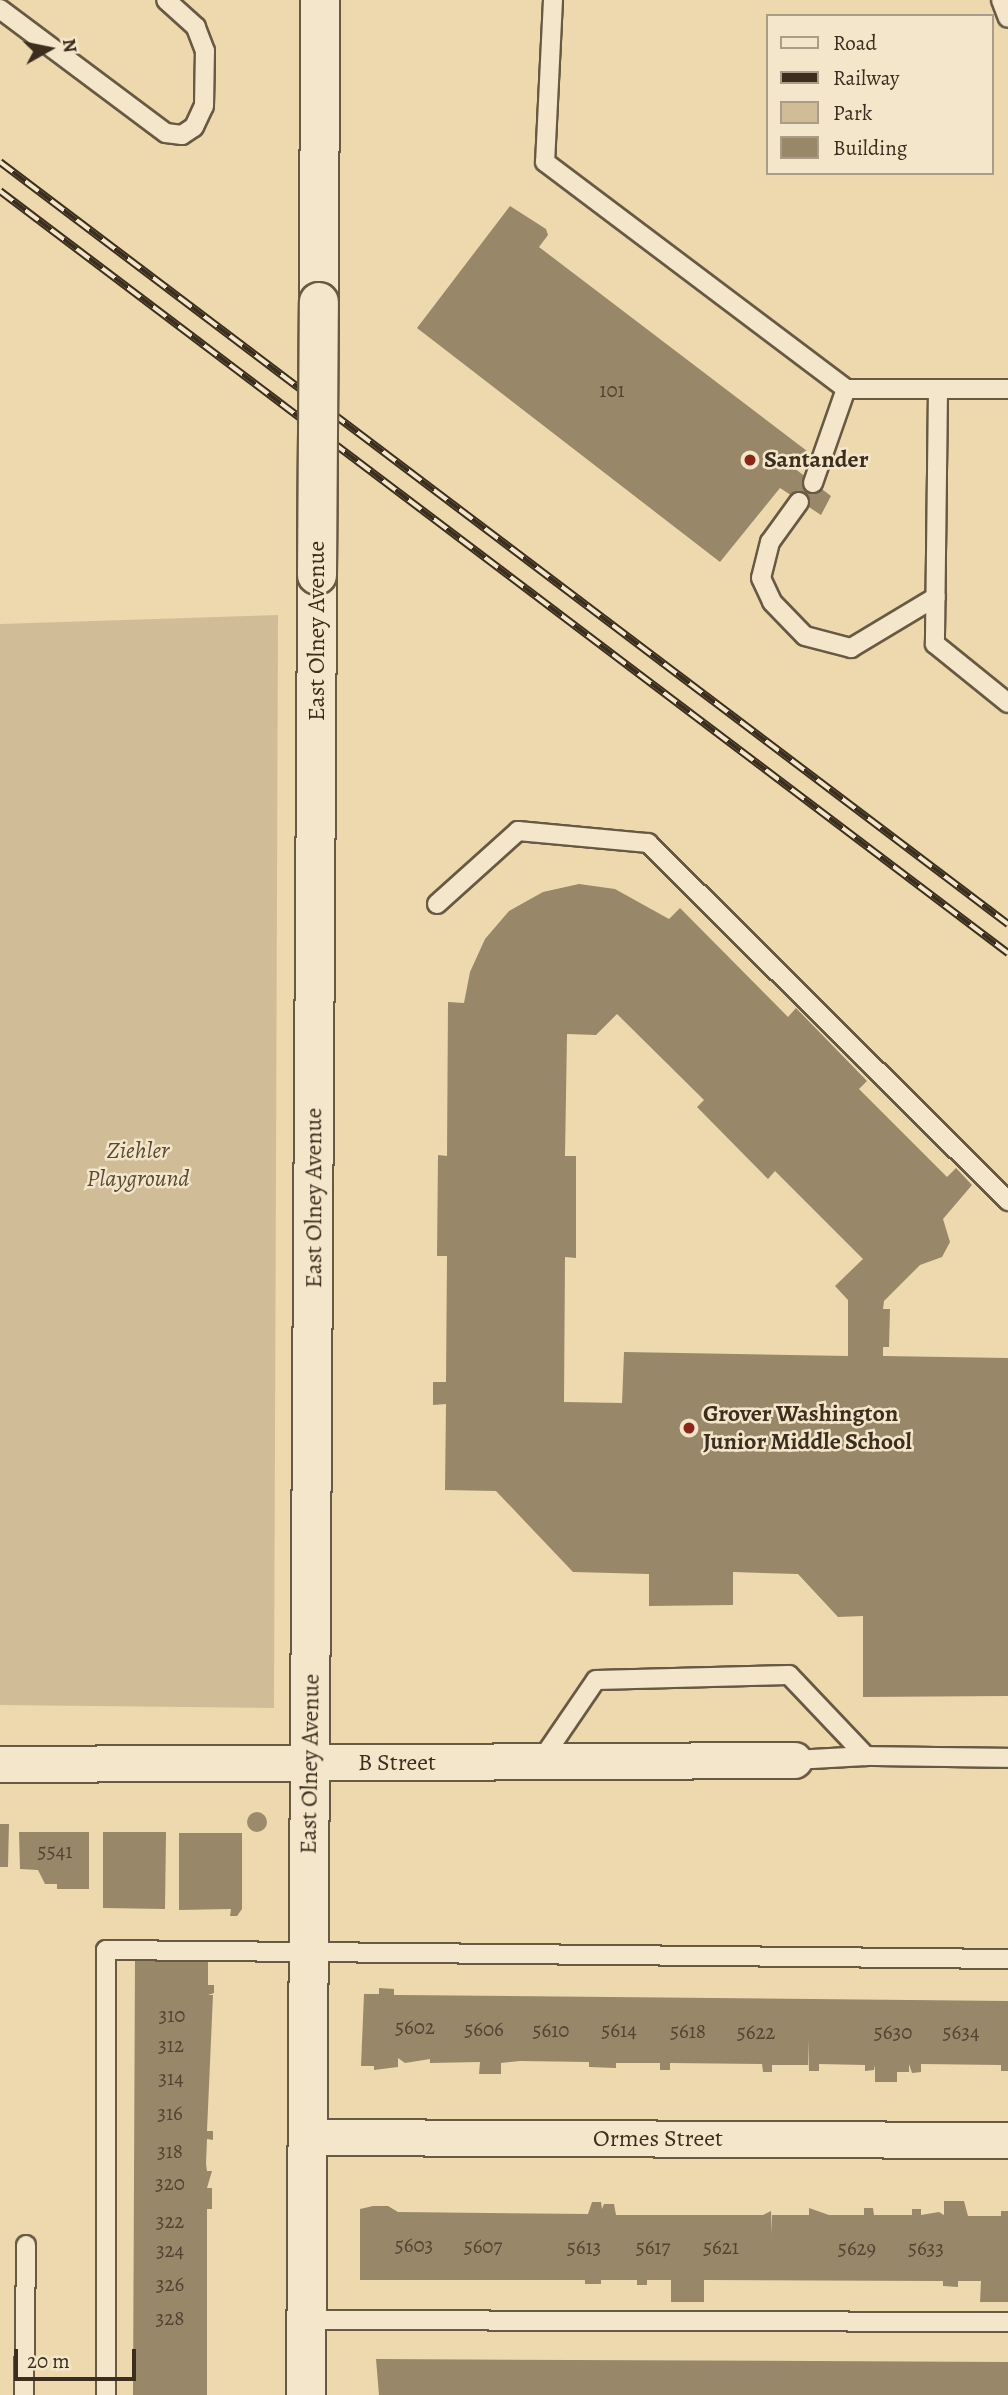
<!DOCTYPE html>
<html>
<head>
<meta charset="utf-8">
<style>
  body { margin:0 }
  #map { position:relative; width:1008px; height:2395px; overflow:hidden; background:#eed9ae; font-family:Alegreya,serif }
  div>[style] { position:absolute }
  .green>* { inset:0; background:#d0bc96 }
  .building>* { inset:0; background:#988769 }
  .roads { filter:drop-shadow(2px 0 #685943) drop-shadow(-2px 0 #685943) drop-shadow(0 2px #685943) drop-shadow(0 -2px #685943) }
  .service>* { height:18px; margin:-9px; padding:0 9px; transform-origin:9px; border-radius:9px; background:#f4e6ca }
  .minor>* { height:35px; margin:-17.5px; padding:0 17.5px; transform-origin:17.5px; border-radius:17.5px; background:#f4e6ca }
  .tertiary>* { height:38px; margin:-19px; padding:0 19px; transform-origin:19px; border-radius:19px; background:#f4e6ca }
  .rail>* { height:8px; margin-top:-4px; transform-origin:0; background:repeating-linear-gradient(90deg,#f4e6ca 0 16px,#3b2e1f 0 32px); box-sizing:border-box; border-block:2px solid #3b2e1f }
  .bridges { filter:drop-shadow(2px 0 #685943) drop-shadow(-2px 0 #685943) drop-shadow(0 2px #685943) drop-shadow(0 -2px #685943) }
  .tertiary-bridge>* { height:38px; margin:-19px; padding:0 19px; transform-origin:19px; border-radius:19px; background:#f4e6ca }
  .trees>* { width:20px; height:20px; margin:-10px; border-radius:50%; background:#9c8a6d }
  .dots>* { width:19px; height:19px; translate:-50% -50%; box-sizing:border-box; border:4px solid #f4e6ca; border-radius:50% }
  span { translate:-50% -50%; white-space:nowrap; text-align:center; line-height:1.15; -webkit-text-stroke:5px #f4e6ca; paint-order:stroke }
  .number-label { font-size:21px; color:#524432 }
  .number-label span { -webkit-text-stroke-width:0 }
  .poi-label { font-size:24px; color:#3b2e1f; font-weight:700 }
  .left { translate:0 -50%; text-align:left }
  .street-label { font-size:24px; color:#3b2e1f }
  .park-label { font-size:24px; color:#594a37; font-style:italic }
  .legend { position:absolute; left:766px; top:14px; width:228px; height:161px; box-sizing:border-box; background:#f4e6ca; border:2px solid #aa9c86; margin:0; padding:9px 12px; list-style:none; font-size:21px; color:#3b2e1f }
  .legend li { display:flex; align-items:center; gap:14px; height:35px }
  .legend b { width:35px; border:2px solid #aa9c86 }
  .north { position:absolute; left:14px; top:14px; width:70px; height:70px; -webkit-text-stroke:5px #f4e6ca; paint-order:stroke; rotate:81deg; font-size:19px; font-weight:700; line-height:28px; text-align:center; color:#3b2e1f }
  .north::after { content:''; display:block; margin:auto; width:24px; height:32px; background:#3b2e1f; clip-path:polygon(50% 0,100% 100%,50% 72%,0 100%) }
  .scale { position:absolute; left:14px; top:2349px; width:122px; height:32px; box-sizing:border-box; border:4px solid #3b2e1f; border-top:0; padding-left:9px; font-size:21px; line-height:24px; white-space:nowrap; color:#3b2e1f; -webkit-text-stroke:5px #f4e6ca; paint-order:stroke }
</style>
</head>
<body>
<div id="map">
  <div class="green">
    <i style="clip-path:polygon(278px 615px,274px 1708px,0 1705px,0 624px)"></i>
  </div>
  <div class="building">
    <i style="clip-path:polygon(510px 206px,546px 229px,548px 235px,539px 247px,807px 451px,794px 468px,831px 496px,821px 515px,780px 488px,720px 562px,417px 328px)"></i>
    <i style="clip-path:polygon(evenodd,579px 884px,615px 889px,669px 919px,680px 908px,788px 1017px,796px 1008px,867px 1081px,859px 1089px,947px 1177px,956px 1168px,972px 1185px,943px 1219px,950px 1242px,942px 1257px,920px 1265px,884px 1301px,883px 1309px,890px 1309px,889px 1347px,883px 1347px,883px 1356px,1008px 1358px,1008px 1696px,863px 1697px,863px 1616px,838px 1617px,798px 1574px,733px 1572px,733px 1605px,649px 1606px,649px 1574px,573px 1572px,496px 1491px,445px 1490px,446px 1404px,433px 1405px,433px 1382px,446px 1382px,447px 1256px,437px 1256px,438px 1155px,447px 1156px,448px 1002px,464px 1003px,470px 972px,485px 939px,509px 911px,543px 892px,579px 884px,617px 1014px,704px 1100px,697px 1107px,768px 1179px,775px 1171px,863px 1259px,835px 1286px,848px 1300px,848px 1356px,624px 1352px,622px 1403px,564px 1402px,565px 1257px,576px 1258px,576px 1156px,565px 1156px,567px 1034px,596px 1035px,617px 1014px)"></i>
    <i style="clip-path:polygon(0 1824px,9px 1824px,8px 1867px,0 1867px)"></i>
    <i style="clip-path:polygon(19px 1832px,89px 1832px,89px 1889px,57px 1889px,57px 1884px,45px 1884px,38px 1870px,20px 1869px)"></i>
    <i style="clip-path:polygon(103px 1832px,166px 1832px,165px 1909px,103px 1908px)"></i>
    <i style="clip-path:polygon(179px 1833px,242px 1833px,242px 1909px,237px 1916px,230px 1916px,231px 1909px,179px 1910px)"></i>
    <i style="clip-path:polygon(135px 1958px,208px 1959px,208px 1985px,214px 1985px,214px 1993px,208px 1995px,213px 1995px,207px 2131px,213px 2131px,213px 2140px,207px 2139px,206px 2164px,207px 2171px,212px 2171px,207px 2188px,212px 2188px,212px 2209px,207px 2209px,207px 2395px,133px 2395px)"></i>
    <i style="clip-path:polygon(379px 1988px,394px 1989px,394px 1995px,400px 1995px,1008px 2001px,1008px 2071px,1001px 2071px,1001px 2065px,921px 2064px,921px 2072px,912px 2073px,909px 2064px,909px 2072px,897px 2072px,897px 2082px,875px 2082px,875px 2065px,874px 2070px,865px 2071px,865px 2065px,819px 2064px,819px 2071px,809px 2071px,808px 2039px,808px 2065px,772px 2065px,772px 2072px,763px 2072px,762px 2064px,670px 2063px,670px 2070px,660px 2070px,660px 2063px,616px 2063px,616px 2068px,589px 2067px,589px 2062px,520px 2061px,501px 2063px,501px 2074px,479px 2074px,480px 2062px,430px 2063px,430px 2059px,405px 2063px,398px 2058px,398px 2067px,374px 2070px,374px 2066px,361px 2066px,364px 1994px,379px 1994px)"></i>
    <i style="clip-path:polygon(944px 2201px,964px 2201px,968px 2216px,1001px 2216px,1001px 2211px,1008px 2211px,1008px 2302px,980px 2302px,981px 2281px,958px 2281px,958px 2287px,943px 2286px,943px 2281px,704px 2280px,704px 2302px,671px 2302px,671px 2280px,647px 2280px,647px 2285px,637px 2285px,637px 2280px,601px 2280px,601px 2284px,585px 2284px,585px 2280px,360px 2280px,360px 2209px,373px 2206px,388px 2206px,398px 2212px,588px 2214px,592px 2202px,601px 2202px,602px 2209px,604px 2204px,614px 2204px,616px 2215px,763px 2215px,771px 2211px,772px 2235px,772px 2215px,809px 2215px,809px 2208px,829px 2215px,864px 2215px,864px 2208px,873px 2208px,874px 2215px,912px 2215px,912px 2209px,921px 2209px,921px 2215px,939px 2212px,944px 2215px)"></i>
    <i style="clip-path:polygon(376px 2359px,1008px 2362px,1008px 2395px,379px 2395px)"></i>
  </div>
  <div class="roads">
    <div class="service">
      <i style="left:553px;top:0;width:162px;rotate:92.8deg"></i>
      <i style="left:545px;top:162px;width:377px;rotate:37deg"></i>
      <i style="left:846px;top:389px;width:162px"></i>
      <i style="left:1001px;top:0;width:19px;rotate:69deg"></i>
      <i style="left:0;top:9px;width:207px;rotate:36.8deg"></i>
      <i style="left:166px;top:133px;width:16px;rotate:7deg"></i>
      <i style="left:182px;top:135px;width:14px;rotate:-34deg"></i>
      <i style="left:194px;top:127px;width:23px;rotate:-65deg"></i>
      <i style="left:204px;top:106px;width:55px;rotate:-89deg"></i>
      <i style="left:205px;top:51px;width:26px;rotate:-111deg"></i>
      <i style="left:196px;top:27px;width:40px;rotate:-138deg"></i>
      <i style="left:938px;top:390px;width:254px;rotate:90.7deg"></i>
      <i style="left:935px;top:644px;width:94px;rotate:38.9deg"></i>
      <i style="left:813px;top:483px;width:100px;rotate:-70.7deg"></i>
      <i style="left:799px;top:502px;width:49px;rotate:125.9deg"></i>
      <i style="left:770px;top:542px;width:37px;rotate:104deg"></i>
      <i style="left:761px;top:578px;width:26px;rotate:65deg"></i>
      <i style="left:772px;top:602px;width:47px;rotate:45.9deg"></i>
      <i style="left:805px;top:636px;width:48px;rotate:14.6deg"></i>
      <i style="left:851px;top:648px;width:99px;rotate:-31deg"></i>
      <i style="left:437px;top:904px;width:109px;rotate:-42deg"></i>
      <i style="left:518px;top:831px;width:131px;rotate:5.3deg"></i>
      <i style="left:648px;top:843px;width:508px;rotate:44.84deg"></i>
      <i style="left:866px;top:1756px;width:142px;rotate:0.8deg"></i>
      <i style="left:540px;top:1762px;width:99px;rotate:-55.7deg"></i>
      <i style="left:596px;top:1680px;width:193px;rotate:-1.5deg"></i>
      <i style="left:789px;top:1675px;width:112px;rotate:46.5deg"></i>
      <i style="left:866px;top:1756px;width:72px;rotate:176.8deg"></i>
      <i style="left:307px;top:2320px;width:701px;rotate:0.16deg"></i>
      <i style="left:24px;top:2395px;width:150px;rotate:-89.2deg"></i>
      <i style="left:106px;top:2395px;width:445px;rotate:-90deg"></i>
      <i style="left:106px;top:1950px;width:902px;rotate:0.57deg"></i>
    </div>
    <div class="minor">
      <i style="left:0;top:1764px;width:794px;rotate:-0.29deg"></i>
      <i style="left:309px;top:2137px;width:699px;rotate:0.25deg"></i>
    </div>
    <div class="tertiary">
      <i style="left:319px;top:302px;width:302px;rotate:-89.8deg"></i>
      <i style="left:306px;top:2395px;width:1820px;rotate:-89.65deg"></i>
    </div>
  </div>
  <div class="rail">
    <i style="left:0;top:162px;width:1264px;rotate:37.09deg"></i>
    <i style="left:0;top:191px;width:1264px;rotate:37.09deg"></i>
  </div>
  <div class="bridges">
    <div class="tertiary-bridge">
      <i style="left:317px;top:575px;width:273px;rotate:-89.6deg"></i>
    </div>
  </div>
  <div class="trees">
    <i style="left:257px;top:1822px"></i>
  </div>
  <div class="dots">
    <i style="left:750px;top:460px;background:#8f2418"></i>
    <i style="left:689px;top:1428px;background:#8f2418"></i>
  </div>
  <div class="number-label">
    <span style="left:612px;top:390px">101</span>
    <span style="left:55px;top:1851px">5541</span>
    <span style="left:172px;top:2015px">310</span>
    <span style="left:415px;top:2027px">5602</span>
    <span style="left:484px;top:2029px">5606</span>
    <span style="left:551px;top:2030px">5610</span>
    <span style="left:619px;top:2030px">5614</span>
    <span style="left:688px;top:2031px">5618</span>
    <span style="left:756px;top:2032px">5622</span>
    <span style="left:893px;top:2032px">5630</span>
    <span style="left:961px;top:2032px">5634</span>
    <span style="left:171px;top:2045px">312</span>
    <span style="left:171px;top:2078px">314</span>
    <span style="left:170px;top:2113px">316</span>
    <span style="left:170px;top:2151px">318</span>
    <span style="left:170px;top:2183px">320</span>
    <span style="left:170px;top:2221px">322</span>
    <span style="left:414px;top:2245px">5603</span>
    <span style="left:483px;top:2246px">5607</span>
    <span style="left:584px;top:2247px">5613</span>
    <span style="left:653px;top:2247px">5617</span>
    <span style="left:721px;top:2247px">5621</span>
    <span style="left:857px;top:2248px">5629</span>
    <span style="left:926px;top:2248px">5633</span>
    <span style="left:170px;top:2250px">324</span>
    <span style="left:170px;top:2284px">326</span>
    <span style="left:170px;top:2318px">328</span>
  </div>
  <div class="poi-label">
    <span class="left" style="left:764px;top:460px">Santander</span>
    <span class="left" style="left:703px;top:1428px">Grover Washington<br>Junior Middle School</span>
  </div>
  <div class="street-label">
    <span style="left:317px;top:631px;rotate:-90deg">East Olney Avenue</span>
    <span style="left:314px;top:1198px;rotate:-90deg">East Olney Avenue</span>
    <span style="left:397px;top:1763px">B Street</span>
    <span style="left:310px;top:1764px;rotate:-89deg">East Olney Avenue</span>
    <span style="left:658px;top:2139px">Ormes Street</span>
  </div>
  <div class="park-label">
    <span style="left:138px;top:1165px">Ziehler<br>Playground</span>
  </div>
  <ul class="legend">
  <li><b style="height:9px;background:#f4e6ca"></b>Road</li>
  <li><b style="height:9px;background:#3b2e1f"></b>Railway</li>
  <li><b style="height:19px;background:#d0bc96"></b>Park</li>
  <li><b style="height:19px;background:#988769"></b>Building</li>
  </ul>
  <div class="north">N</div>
  <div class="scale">20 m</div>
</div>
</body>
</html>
